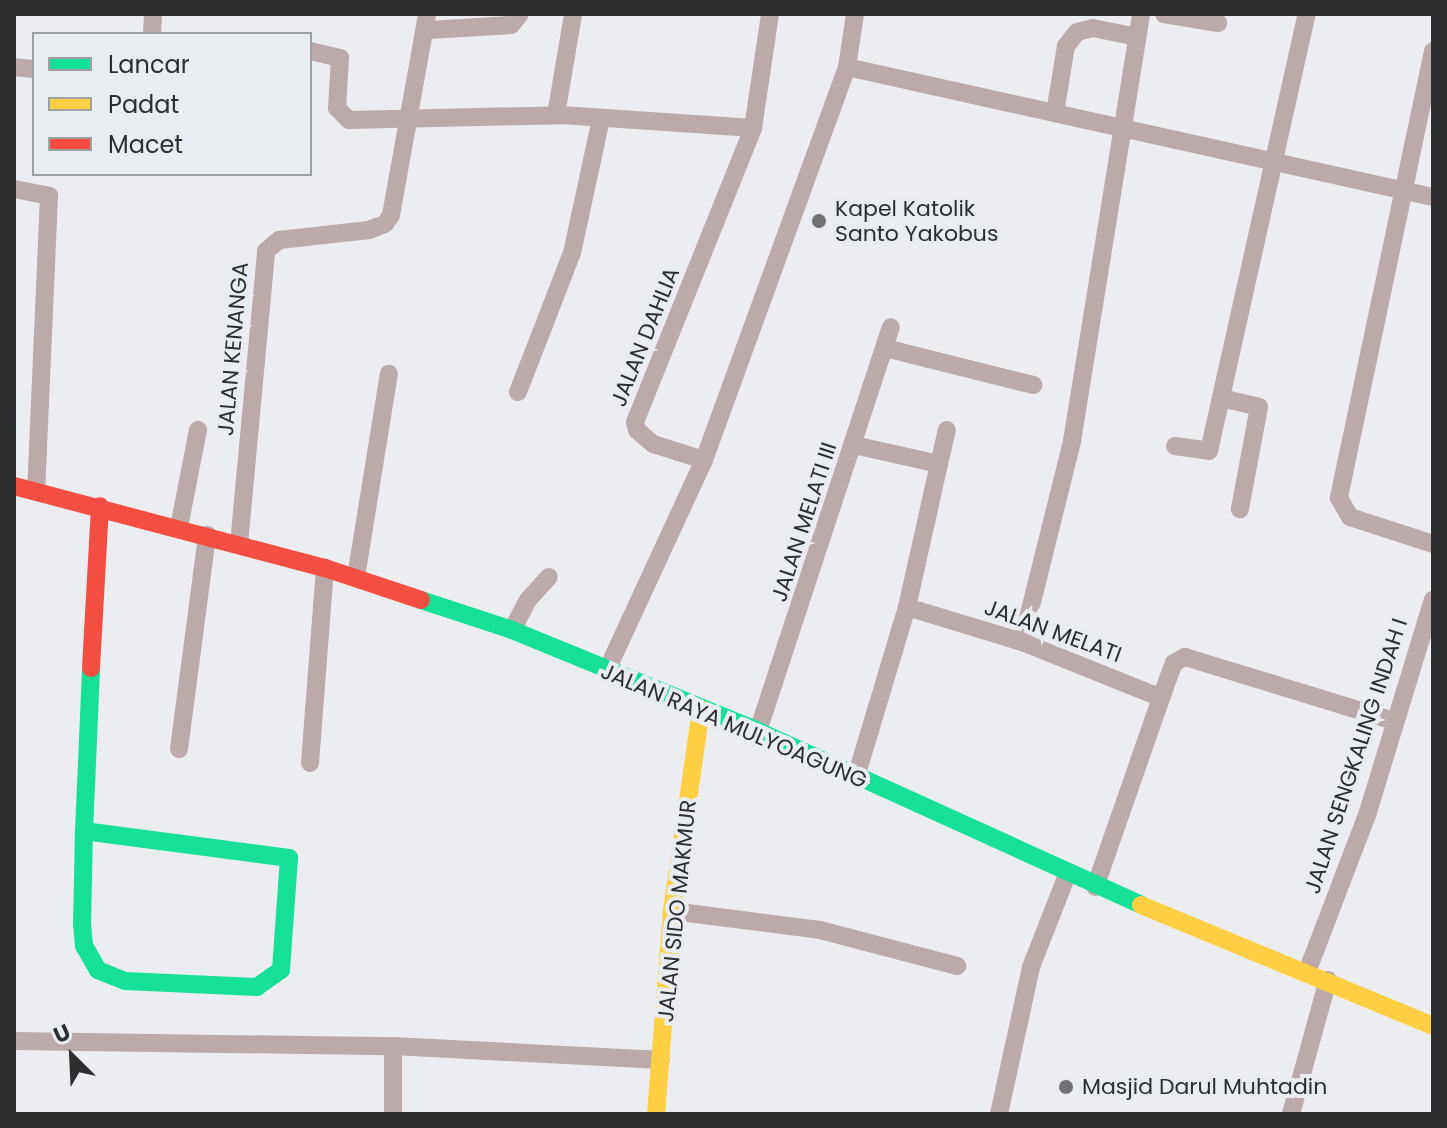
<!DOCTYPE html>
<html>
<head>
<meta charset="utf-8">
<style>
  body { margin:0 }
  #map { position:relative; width:1447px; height:1128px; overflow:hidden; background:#ebedf0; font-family:Poppins,sans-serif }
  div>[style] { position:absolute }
  .street>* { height:18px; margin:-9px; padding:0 9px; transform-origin:9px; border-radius:9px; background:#bbaaa9 }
  .fast>* { height:18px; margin:-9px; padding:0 9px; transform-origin:9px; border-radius:9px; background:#16e098 }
  .slow>* { height:18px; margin:-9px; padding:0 9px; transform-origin:9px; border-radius:9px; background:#ffcf43 }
  .jam>* { height:18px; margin:-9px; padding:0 9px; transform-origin:9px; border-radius:9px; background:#f24e42 }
  .dots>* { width:22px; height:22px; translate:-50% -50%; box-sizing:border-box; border:4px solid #e9edf2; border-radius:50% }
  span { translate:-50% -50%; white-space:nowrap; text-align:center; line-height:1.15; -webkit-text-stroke:8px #e9edf2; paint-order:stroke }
  .poi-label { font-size:22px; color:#2d2e30 }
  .left { translate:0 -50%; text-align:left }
  .street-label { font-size:22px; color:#2d2e30 }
  .frame { position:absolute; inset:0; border:16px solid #2d2e30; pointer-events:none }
  .legend { position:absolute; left:32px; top:32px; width:280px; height:144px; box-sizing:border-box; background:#e9edf2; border:2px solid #9ea1a4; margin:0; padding:10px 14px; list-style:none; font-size:24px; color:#2d2e30 }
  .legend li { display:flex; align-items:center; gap:16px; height:40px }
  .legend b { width:40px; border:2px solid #9ea1a4 }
  .north { position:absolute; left:32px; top:1016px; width:80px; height:80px; -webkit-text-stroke:6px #e9edf2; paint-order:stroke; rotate:336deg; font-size:22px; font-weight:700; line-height:32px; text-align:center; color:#2d2e30 }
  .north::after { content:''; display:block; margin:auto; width:28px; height:36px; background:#2d2e30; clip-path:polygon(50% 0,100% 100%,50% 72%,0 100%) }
</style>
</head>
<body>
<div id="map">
  <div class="street">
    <i style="left:1164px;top:14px;width:55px;rotate:9.5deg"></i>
    <i style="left:428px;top:30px;width:83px;rotate:-3.4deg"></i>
    <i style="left:511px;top:25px;width:14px;rotate:-51deg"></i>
    <i style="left:152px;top:34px;width:20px;rotate:-87deg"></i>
    <i style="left:310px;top:51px;width:31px;rotate:13deg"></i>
    <i style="left:340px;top:58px;width:50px;rotate:93.4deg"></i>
    <i style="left:337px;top:108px;width:17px;rotate:45deg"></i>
    <i style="left:349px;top:120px;width:213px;rotate:-1.3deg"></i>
    <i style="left:562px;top:115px;width:191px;rotate:3.9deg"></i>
    <i style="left:1433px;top:51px;width:457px;rotate:101.9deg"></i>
    <i style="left:1339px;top:498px;width:22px;rotate:60deg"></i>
    <i style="left:1350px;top:517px;width:87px;rotate:18deg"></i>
    <i style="left:14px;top:67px;width:20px;rotate:6deg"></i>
    <i style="left:847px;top:67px;width:600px;rotate:12.51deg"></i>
    <i style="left:1055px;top:113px;width:68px;rotate:-80.7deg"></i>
    <i style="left:1066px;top:46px;width:18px;rotate:-52deg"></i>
    <i style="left:1077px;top:32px;width:16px;rotate:-14deg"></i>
    <i style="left:1093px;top:28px;width:45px;rotate:11.6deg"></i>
    <i style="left:556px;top:115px;width:102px;rotate:-80.4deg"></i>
    <i style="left:14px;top:189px;width:36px;rotate:11deg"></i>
    <i style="left:49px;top:196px;width:296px;rotate:92.5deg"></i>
    <i style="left:885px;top:348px;width:153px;rotate:14deg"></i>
    <i style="left:518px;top:392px;width:149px;rotate:-68.8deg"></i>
    <i style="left:572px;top:253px;width:137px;rotate:-77.8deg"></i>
    <i style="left:1221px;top:398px;width:39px;rotate:13deg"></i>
    <i style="left:1259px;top:407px;width:104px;rotate:100.6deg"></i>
    <i style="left:854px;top:445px;width:87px;rotate:12.6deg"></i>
    <i style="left:939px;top:464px;width:147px;rotate:102.6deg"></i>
    <i style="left:907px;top:607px;width:177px;rotate:106.7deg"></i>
    <i style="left:1175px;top:446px;width:34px;rotate:8deg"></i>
    <i style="left:1209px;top:451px;width:448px;rotate:-77.4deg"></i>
    <i style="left:704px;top:460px;width:418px;rotate:-70deg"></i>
    <i style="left:847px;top:67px;width:54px;rotate:-81.4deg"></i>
    <i style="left:939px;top:464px;width:35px;rotate:-77deg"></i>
    <i style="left:179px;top:527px;width:99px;rotate:-78.9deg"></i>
    <i style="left:239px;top:544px;width:294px;rotate:-84.7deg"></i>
    <i style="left:266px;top:251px;width:17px;rotate:-40deg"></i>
    <i style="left:279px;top:240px;width:91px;rotate:-6.3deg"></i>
    <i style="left:369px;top:230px;width:17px;rotate:-21deg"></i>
    <i style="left:385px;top:224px;width:11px;rotate:-56deg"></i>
    <i style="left:391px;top:215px;width:204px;rotate:-79.8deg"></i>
    <i style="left:356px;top:577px;width:206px;rotate:-80.8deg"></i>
    <i style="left:907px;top:607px;width:120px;rotate:16.9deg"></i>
    <i style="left:1022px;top:642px;width:150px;rotate:21.9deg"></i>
    <i style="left:1161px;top:698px;width:200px;rotate:109.2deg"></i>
    <i style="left:512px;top:630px;width:34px;rotate:-62deg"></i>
    <i style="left:528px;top:600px;width:31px;rotate:-48deg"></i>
    <i style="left:1022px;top:642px;width:207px;rotate:-76deg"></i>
    <i style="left:1072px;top:441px;width:433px;rotate:-80.8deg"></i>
    <i style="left:607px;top:670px;width:231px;rotate:-65.2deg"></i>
    <i style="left:704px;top:460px;width:53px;rotate:-162.6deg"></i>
    <i style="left:653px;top:444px;width:21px;rotate:-139deg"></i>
    <i style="left:637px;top:430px;width:8px;rotate:-104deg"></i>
    <i style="left:635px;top:422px;width:317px;rotate:-68.1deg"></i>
    <i style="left:753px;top:128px;width:115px;rotate:-81.5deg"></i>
    <i style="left:1161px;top:698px;width:37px;rotate:-70deg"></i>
    <i style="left:1174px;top:663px;width:13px;rotate:-29deg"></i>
    <i style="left:1185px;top:657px;width:219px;rotate:17deg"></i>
    <i style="left:758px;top:731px;width:425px;rotate:-71.8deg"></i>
    <i style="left:179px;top:749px;width:216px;rotate:-82.5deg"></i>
    <i style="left:310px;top:763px;width:196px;rotate:-85.6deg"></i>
    <i style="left:672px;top:911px;width:149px;rotate:7.3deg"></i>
    <i style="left:820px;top:930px;width:142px;rotate:14.7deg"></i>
    <i style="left:1307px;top:972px;width:171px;rotate:-69.1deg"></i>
    <i style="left:1368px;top:812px;width:222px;rotate:-73deg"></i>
    <i style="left:14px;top:1041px;width:379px;rotate:0.8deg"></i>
    <i style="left:393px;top:1046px;width:268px;rotate:3deg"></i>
    <i style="left:393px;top:1114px;width:68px;rotate:-90deg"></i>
    <i style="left:999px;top:1114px;width:150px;rotate:-77.7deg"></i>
    <i style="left:1031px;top:967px;width:99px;rotate:-68.6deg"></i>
    <i style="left:1291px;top:1114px;width:139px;rotate:-74.6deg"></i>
  </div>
  <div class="fast">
    <i style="left:421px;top:600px;width:96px;rotate:18.2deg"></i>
    <i style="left:512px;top:630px;width:266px;rotate:22.3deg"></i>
    <i style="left:758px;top:731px;width:421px;rotate:24.4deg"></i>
    <i style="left:84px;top:831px;width:207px;rotate:7.5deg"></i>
    <i style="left:289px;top:858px;width:112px;rotate:94.1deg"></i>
    <i style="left:281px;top:970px;width:29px;rotate:145deg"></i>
    <i style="left:257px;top:987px;width:132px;rotate:-177.4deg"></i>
    <i style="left:125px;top:981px;width:29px;rotate:-158deg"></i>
    <i style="left:98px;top:970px;width:28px;rotate:-120deg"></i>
    <i style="left:84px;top:946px;width:21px;rotate:-95deg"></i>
    <i style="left:82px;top:925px;width:94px;rotate:-88.8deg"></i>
    <i style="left:84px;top:831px;width:163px;rotate:-87.5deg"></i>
  </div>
  <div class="slow">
    <i style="left:1141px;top:905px;width:316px;rotate:22.5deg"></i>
    <i style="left:656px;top:1114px;width:204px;rotate:-85.5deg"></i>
    <i style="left:672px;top:911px;width:204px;rotate:-81.8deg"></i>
  </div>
  <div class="jam">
    <i style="left:14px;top:486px;width:322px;rotate:14.8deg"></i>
    <i style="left:325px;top:568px;width:101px;rotate:18.4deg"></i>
    <i style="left:91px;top:668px;width:162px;rotate:-86.8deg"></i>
  </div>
  <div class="dots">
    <i style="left:819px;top:221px;background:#707173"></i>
    <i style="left:1066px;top:1087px;background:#707173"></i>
  </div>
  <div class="poi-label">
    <span class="left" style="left:835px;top:221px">Kapel Katolik<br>Santo Yakobus</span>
    <span class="left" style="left:1082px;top:1087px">Masjid Darul Muhtadin</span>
  </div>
  <div class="street-label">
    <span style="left:645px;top:337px;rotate:-68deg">JALAN DAHLIA</span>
    <span style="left:233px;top:349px;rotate:-85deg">JALAN KENANGA</span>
    <span style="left:804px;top:522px;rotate:-72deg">JALAN MELATI III</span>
    <span style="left:1053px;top:631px;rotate:20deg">JALAN MELATI</span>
    <span style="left:734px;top:726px;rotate:23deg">JALAN RAYA MULYOAGUNG</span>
    <span style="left:1356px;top:756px;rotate:-72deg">JALAN SENGKALING INDAH I</span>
    <span style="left:677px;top:911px;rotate:-84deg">JALAN SIDO MAKMUR</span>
  </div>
  <div class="frame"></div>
  <ul class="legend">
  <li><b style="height:10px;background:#16e098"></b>Lancar</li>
  <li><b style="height:10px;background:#ffcf43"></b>Padat</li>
  <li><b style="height:10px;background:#f24e42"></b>Macet</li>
  </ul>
  <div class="north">U</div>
</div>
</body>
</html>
